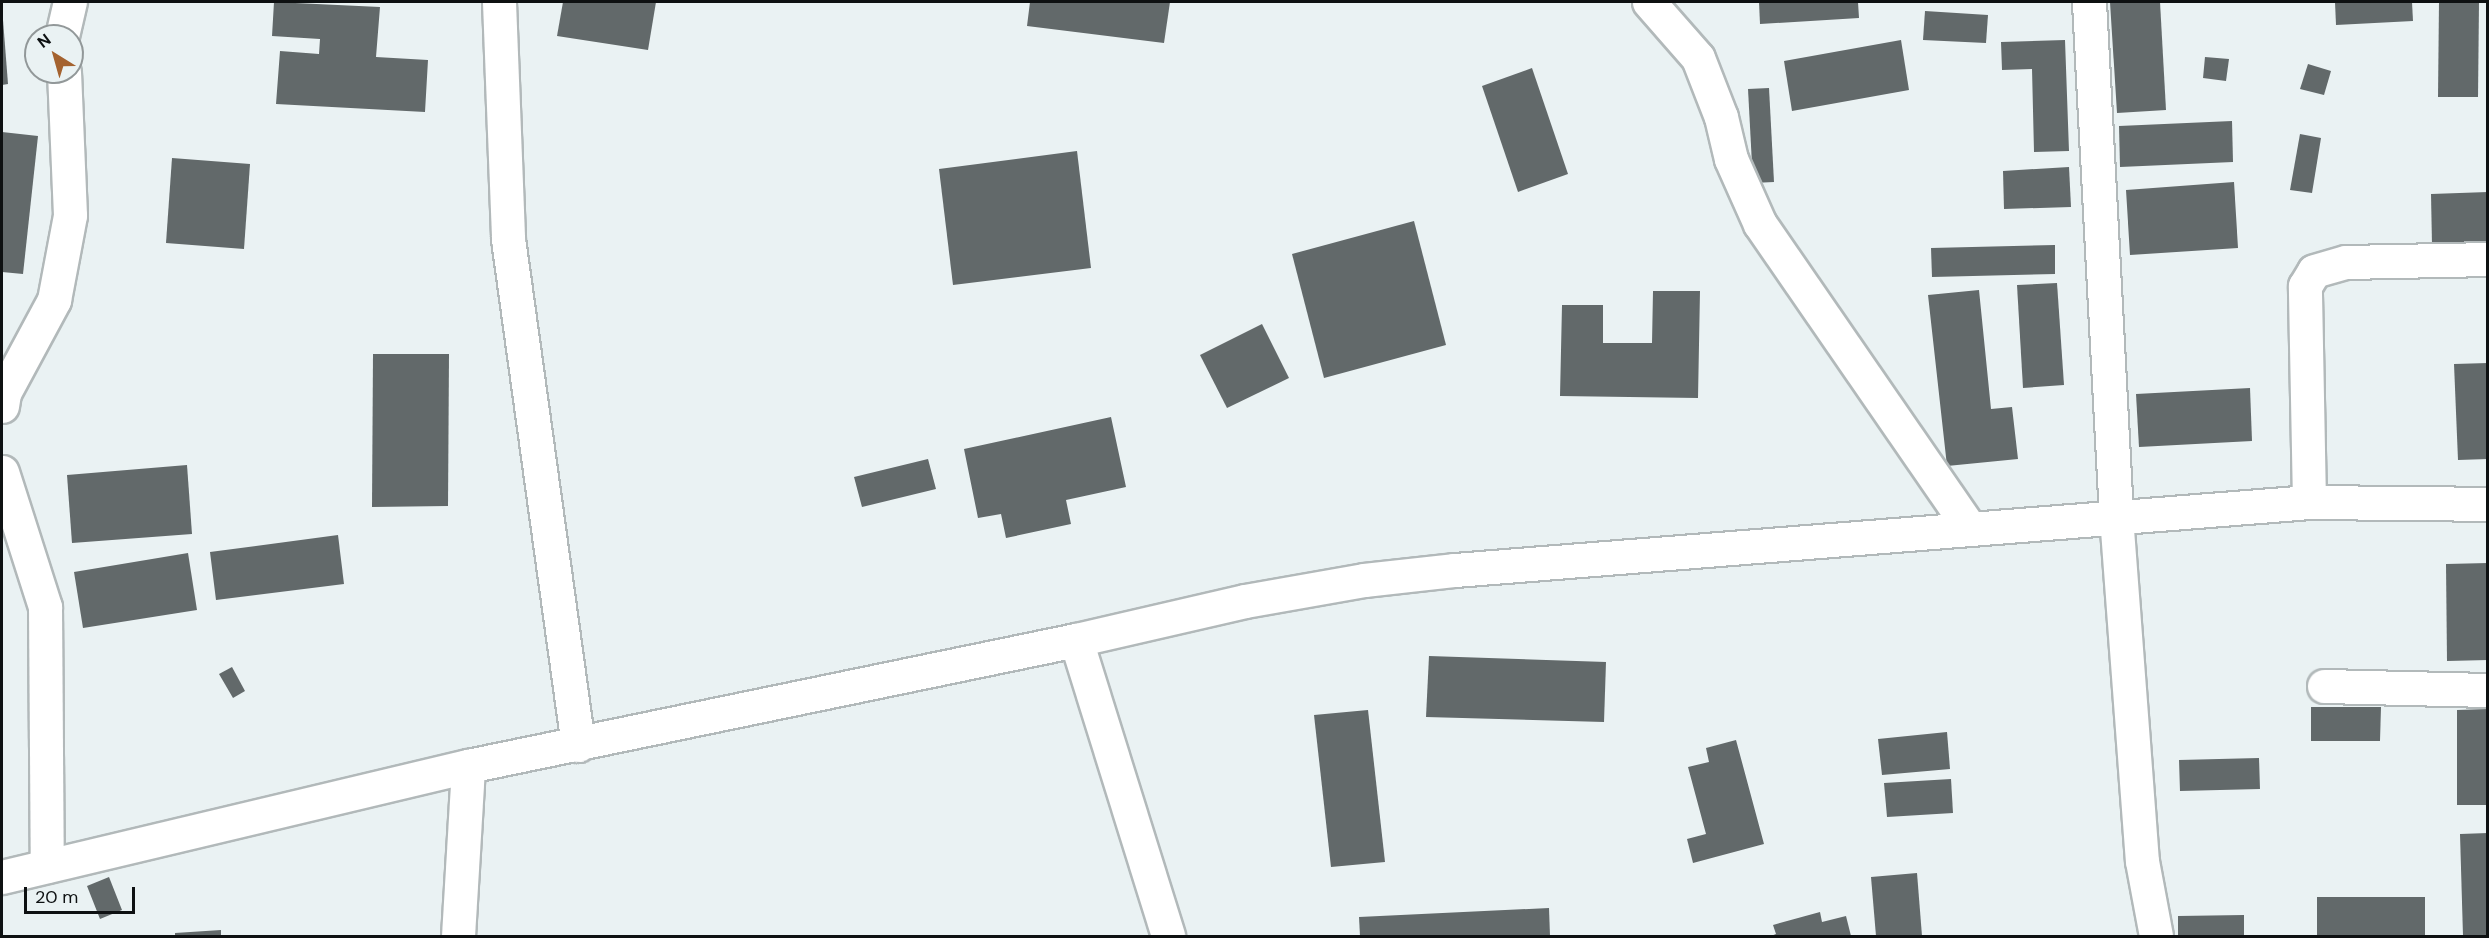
<!DOCTYPE html>
<html>
<head>
<meta charset="utf-8">
<style>
  body { margin:0 }
  #map { position:relative; width:2489px; height:938px; overflow:hidden; background:#eaf2f3; font-family:"DM Sans",sans-serif }
  div>[style] { position:absolute }
  .building>* { inset:0; background:#62696a }
  .roads { filter:drop-shadow(2px 0 #b2b9ba) drop-shadow(-2px 0 #b2b9ba) drop-shadow(0 2px #b2b9ba) drop-shadow(0 -2px #b2b9ba) }
  .street>* { height:33px; margin:-16.5px; padding:0 16.5px; transform-origin:16.5px; border-radius:16.5px; background:#fff }
  span { translate:-50% -50%; white-space:nowrap; text-align:center; line-height:1.15; -webkit-text-stroke:4.5px #eaf2f3; paint-order:stroke }
  .frame { position:absolute; inset:0; border:3px solid #0e1112; pointer-events:none }
  .north { position:absolute; left:24px; top:24px; width:60px; height:60px; box-sizing:border-box; background:#eaf2f3; border:2px solid #929899; border-radius:50%; rotate:323deg; font-size:16px; font-weight:700; line-height:24px; text-align:center; color:#0e1112 }
  .north::after { content:''; display:block; margin:auto; width:21px; height:27px; background:#a4622f; clip-path:polygon(50% 0,100% 100%,50% 72%,0 100%) }
  .scale { position:absolute; left:24px; top:887px; width:111px; height:27px; box-sizing:border-box; border:3px solid #0e1112; border-top:0; padding-left:8px; font-size:18px; line-height:21px; white-space:nowrap; color:#0e1112; -webkit-text-stroke:4px #eaf2f3; paint-order:stroke }
</style>
</head>
<body>
<div id="map">
  <div class="building">
    <i style="clip-path:polygon(274px 2px,380px 7px,376px 57px,428px 60px,425px 112px,276px 104px,280px 51px,319px 54px,320px 39px,272px 36px)"></i>
    <i style="clip-path:polygon(563px 2px,656px 2px,648px 50px,557px 36px)"></i>
    <i style="clip-path:polygon(1030px 2px,1170px 2px,1164px 43px,1027px 26px)"></i>
    <i style="clip-path:polygon(1759px 2px,1858px 2px,1859px 18px,1760px 24px)"></i>
    <i style="clip-path:polygon(2110px 2px,2160px 2px,2166px 110px,2117px 113px)"></i>
    <i style="clip-path:polygon(2335px 2px,2412px 2px,2413px 21px,2336px 25px)"></i>
    <i style="clip-path:polygon(2439px 2px,2479px 2px,2478px 97px,2438px 97px)"></i>
    <i style="clip-path:polygon(2px 7px,8px 84px,2px 85px)"></i>
    <i style="clip-path:polygon(1925px 11px,1988px 15px,1986px 43px,1923px 40px)"></i>
    <i style="clip-path:polygon(1901px 40px,1909px 90px,1792px 111px,1784px 61px)"></i>
    <i style="clip-path:polygon(2065px 40px,2069px 151px,2034px 152px,2032px 69px,2002px 70px,2001px 42px)"></i>
    <i style="clip-path:polygon(2205px 57px,2229px 59px,2226px 81px,2203px 78px)"></i>
    <i style="clip-path:polygon(2308px 64px,2331px 71px,2324px 95px,2300px 89px)"></i>
    <i style="clip-path:polygon(1532px 68px,1568px 174px,1518px 192px,1482px 86px)"></i>
    <i style="clip-path:polygon(1769px 88px,1774px 182px,1753px 183px,1748px 89px)"></i>
    <i style="clip-path:polygon(2232px 121px,2233px 162px,2120px 167px,2119px 126px)"></i>
    <i style="clip-path:polygon(2px 132px,38px 136px,23px 274px,2px 272px)"></i>
    <i style="clip-path:polygon(2300px 134px,2321px 138px,2312px 193px,2290px 190px)"></i>
    <i style="clip-path:polygon(1077px 151px,1091px 268px,953px 285px,939px 169px)"></i>
    <i style="clip-path:polygon(172px 158px,250px 164px,244px 249px,166px 243px)"></i>
    <i style="clip-path:polygon(2069px 167px,2071px 207px,2004px 209px,2003px 171px)"></i>
    <i style="clip-path:polygon(2234px 182px,2238px 248px,2130px 255px,2126px 190px)"></i>
    <i style="clip-path:polygon(2488px 192px,2488px 243px,2432px 245px,2431px 194px)"></i>
    <i style="clip-path:polygon(1414px 221px,1446px 345px,1324px 378px,1292px 254px)"></i>
    <i style="clip-path:polygon(2055px 245px,2055px 274px,1932px 277px,1931px 248px)"></i>
    <i style="clip-path:polygon(2057px 283px,2064px 385px,2023px 388px,2017px 285px)"></i>
    <i style="clip-path:polygon(1979px 290px,1991px 409px,2012px 407px,2018px 459px,1947px 466px,1928px 295px)"></i>
    <i style="clip-path:polygon(1653px 291px,1700px 291px,1698px 398px,1560px 396px,1562px 305px,1603px 305px,1603px 343px,1652px 343px)"></i>
    <i style="clip-path:polygon(1262px 324px,1289px 378px,1227px 408px,1200px 355px)"></i>
    <i style="clip-path:polygon(373px 354px,449px 354px,448px 506px,372px 507px)"></i>
    <i style="clip-path:polygon(2488px 363px,2488px 459px,2458px 460px,2454px 364px)"></i>
    <i style="clip-path:polygon(2250px 388px,2252px 441px,2139px 447px,2136px 394px)"></i>
    <i style="clip-path:polygon(1111px 417px,1126px 487px,1066px 500px,1071px 524px,1006px 538px,1001px 514px,978px 518px,964px 449px)"></i>
    <i style="clip-path:polygon(928px 459px,936px 489px,862px 507px,854px 477px)"></i>
    <i style="clip-path:polygon(187px 465px,192px 534px,72px 543px,67px 475px)"></i>
    <i style="clip-path:polygon(338px 535px,344px 584px,216px 600px,210px 552px)"></i>
    <i style="clip-path:polygon(188px 553px,197px 610px,83px 628px,74px 572px)"></i>
    <i style="clip-path:polygon(2488px 563px,2488px 660px,2447px 661px,2446px 564px)"></i>
    <i style="clip-path:polygon(1429px 656px,1606px 662px,1604px 722px,1426px 717px)"></i>
    <i style="clip-path:polygon(232px 667px,245px 691px,233px 698px,219px 674px)"></i>
    <i style="clip-path:polygon(2311px 707px,2381px 707px,2380px 741px,2311px 741px)"></i>
    <i style="clip-path:polygon(2488px 709px,2488px 805px,2457px 805px,2457px 710px)"></i>
    <i style="clip-path:polygon(1368px 710px,1385px 862px,1331px 867px,1314px 715px)"></i>
    <i style="clip-path:polygon(1947px 732px,1950px 769px,1882px 775px,1878px 739px)"></i>
    <i style="clip-path:polygon(1736px 740px,1764px 844px,1693px 863px,1687px 839px,1706px 834px,1688px 767px,1709px 762px,1706px 748px)"></i>
    <i style="clip-path:polygon(2259px 758px,2260px 789px,2180px 791px,2179px 760px)"></i>
    <i style="clip-path:polygon(1951px 779px,1953px 813px,1887px 817px,1884px 783px)"></i>
    <i style="clip-path:polygon(2488px 833px,2488px 935px,2463px 936px,2460px 834px)"></i>
    <i style="clip-path:polygon(1917px 873px,1922px 936px,1876px 936px,1871px 877px)"></i>
    <i style="clip-path:polygon(109px 877px,122px 910px,100px 919px,87px 886px)"></i>
    <i style="clip-path:polygon(2317px 897px,2425px 897px,2425px 936px,2317px 936px)"></i>
    <i style="clip-path:polygon(1549px 908px,1550px 936px,1360px 936px,1359px 917px)"></i>
    <i style="clip-path:polygon(1820px 912px,1822px 922px,1846px 916px,1851px 936px,1771px 936px,1776px 934px,1773px 925px)"></i>
    <i style="clip-path:polygon(2244px 915px,2244px 936px,2178px 936px,2178px 916px)"></i>
    <i style="clip-path:polygon(221px 930px,221px 936px,175px 936px,175px 933px)"></i>
  </div>
  <div class="roads">
    <div class="street">
      <i style="left:499px;top:2px;width:237px;rotate:87.8deg"></i>
      <i style="left:508px;top:239px;width:511px;rotate:82.12deg"></i>
      <i style="left:1649px;top:2px;width:74px;rotate:48.8deg"></i>
      <i style="left:1698px;top:58px;width:63px;rotate:68.7deg"></i>
      <i style="left:1721px;top:117px;width:43px;rotate:76.6deg"></i>
      <i style="left:1731px;top:159px;width:71px;rotate:66deg"></i>
      <i style="left:1760px;top:224px;width:369px;rotate:55.4deg"></i>
      <i style="left:2089px;top:2px;width:515px;rotate:86.99deg"></i>
      <i style="left:2116px;top:516px;width:346px;rotate:85.7deg"></i>
      <i style="left:2142px;top:861px;width:76px;rotate:79.4deg"></i>
      <i style="left:62px;top:36px;width:35px;rotate:-77deg"></i>
      <i style="left:2px;top:406px;width:13px;rotate:-81deg"></i>
      <i style="left:4px;top:393px;width:106px;rotate:-61.7deg"></i>
      <i style="left:54px;top:300px;width:86px;rotate:-79.3deg"></i>
      <i style="left:70px;top:215px;width:143px;rotate:-92.4deg"></i>
      <i style="left:2px;top:472px;width:142px;rotate:72.3deg"></i>
      <i style="left:45px;top:607px;width:259px;rotate:89.6deg"></i>
      <i style="left:2309px;top:502px;width:216px;rotate:-91.1deg"></i>
      <i style="left:2305px;top:286px;width:17px;rotate:-59deg"></i>
      <i style="left:2314px;top:271px;width:33px;rotate:-16deg"></i>
      <i style="left:2346px;top:262px;width:142px;rotate:-1.2deg"></i>
      <i style="left:1076px;top:640px;width:310px;rotate:72.7deg"></i>
      <i style="left:2324px;top:686px;width:164px;rotate:1.4deg"></i>
      <i style="left:2px;top:877px;width:479px;rotate:-13.4deg"></i>
      <i style="left:468px;top:766px;width:621px;rotate:-11.71deg"></i>
      <i style="left:1076px;top:640px;width:173px;rotate:-13deg"></i>
      <i style="left:1245px;top:601px;width:121px;rotate:-10deg"></i>
      <i style="left:1364px;top:580px;width:92px;rotate:-6.3deg"></i>
      <i style="left:1455px;top:570px;width:857px;rotate:-4.55deg"></i>
      <i style="left:2309px;top:502px;width:179px;rotate:0.6deg"></i>
      <i style="left:458px;top:936px;width:170px;rotate:-86.6deg"></i>
    </div>
  </div>
  <div class="frame"></div>
  <div class="north">N</div>
  <div class="scale">20 m</div>
</div>
</body>
</html>
